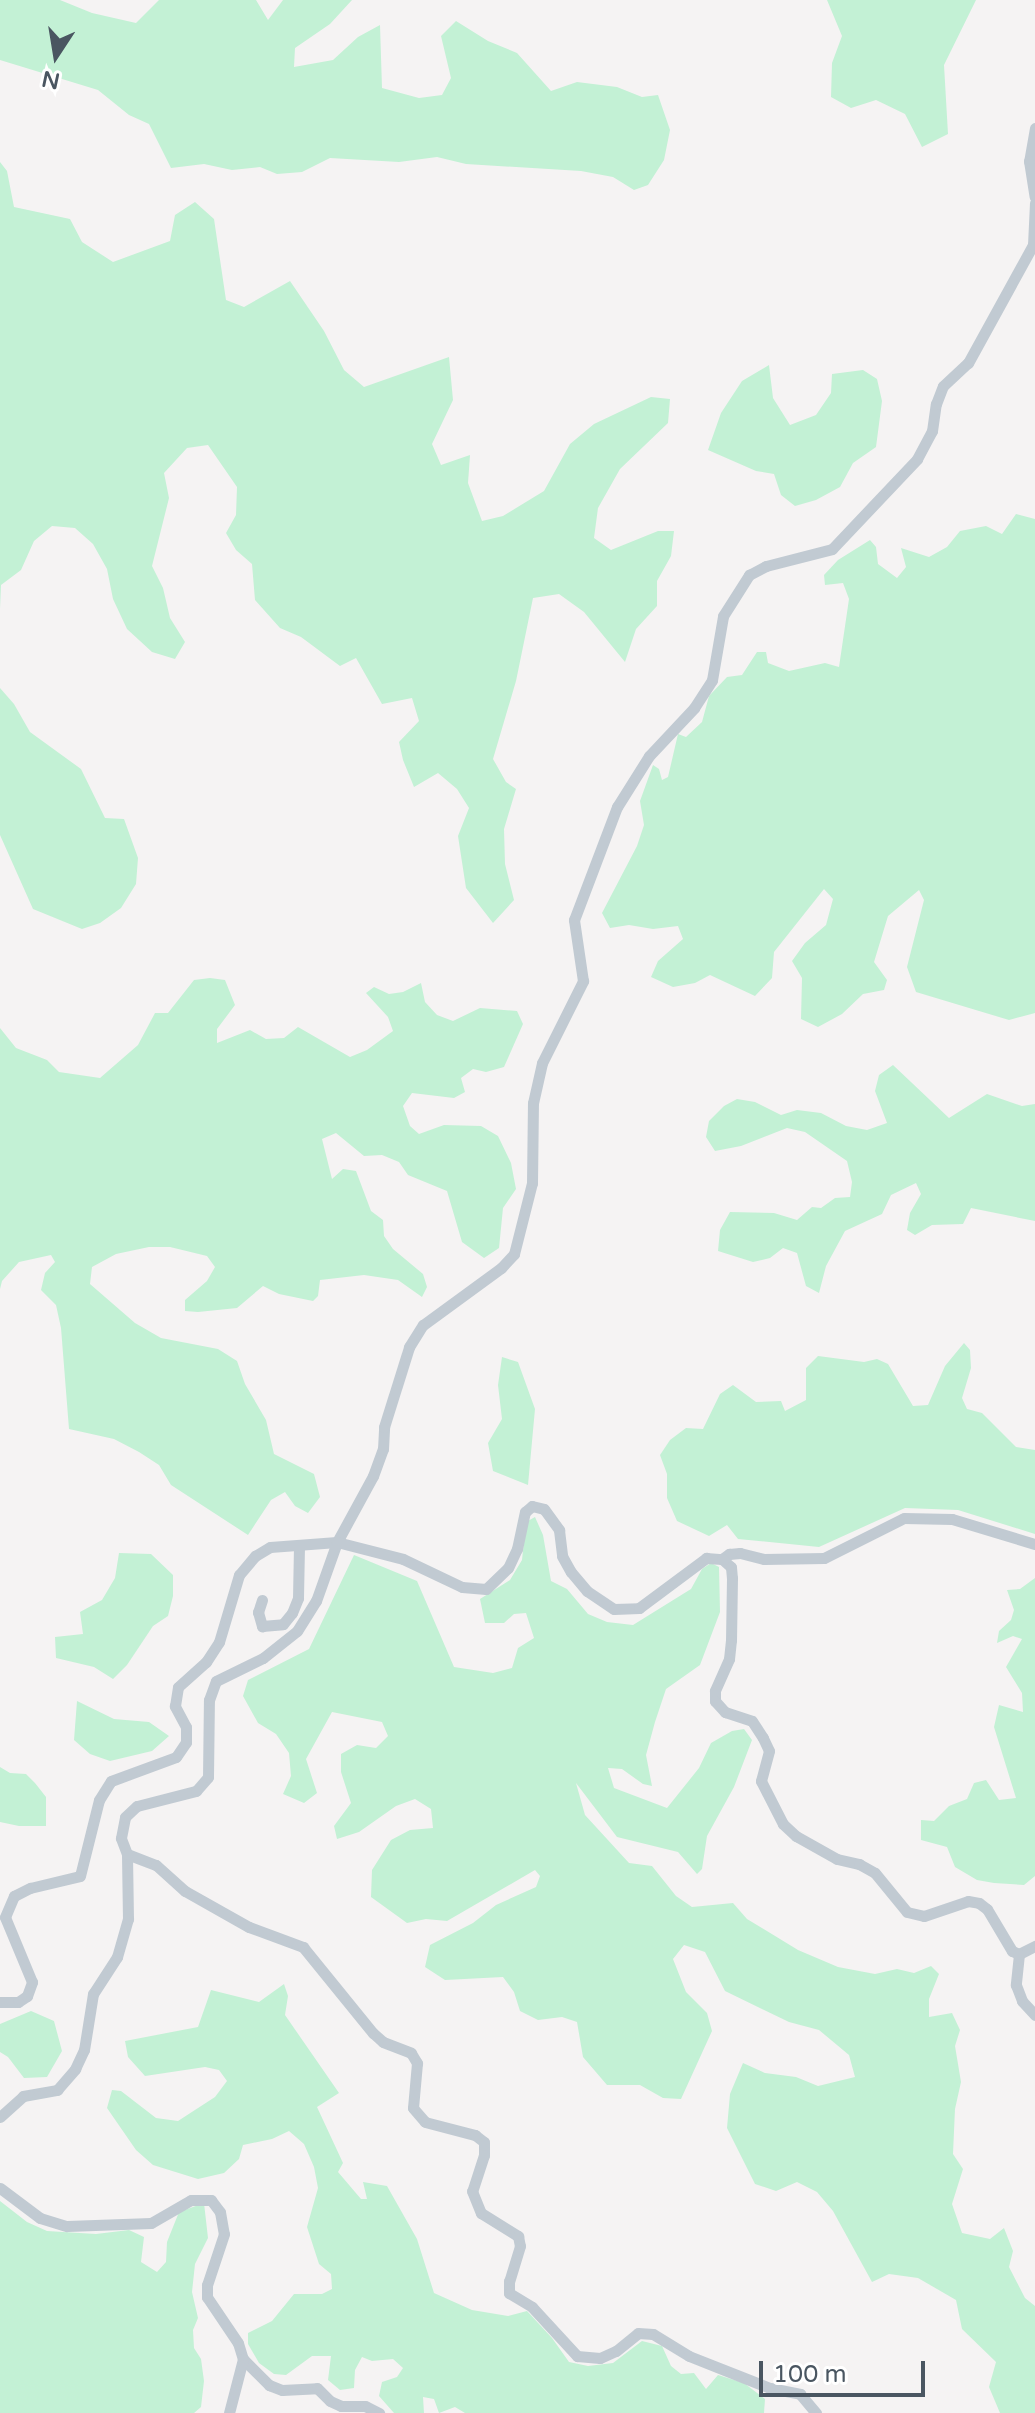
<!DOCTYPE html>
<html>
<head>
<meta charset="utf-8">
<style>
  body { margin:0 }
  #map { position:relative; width:1035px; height:2413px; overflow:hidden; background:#f5f3f3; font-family:"Varela Round",sans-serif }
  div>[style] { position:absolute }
  .green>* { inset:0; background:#c3f1d5 }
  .minor>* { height:11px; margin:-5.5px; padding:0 5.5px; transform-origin:5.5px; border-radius:5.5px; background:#c1cad2 }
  span { translate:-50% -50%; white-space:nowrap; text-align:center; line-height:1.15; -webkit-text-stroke:7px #fff; paint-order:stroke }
  .north { position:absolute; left:16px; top:16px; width:80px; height:80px; -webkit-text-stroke:6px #fff; paint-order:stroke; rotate:192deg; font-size:22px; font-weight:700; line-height:32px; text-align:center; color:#4a5661 }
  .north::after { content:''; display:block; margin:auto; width:28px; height:36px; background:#4a5661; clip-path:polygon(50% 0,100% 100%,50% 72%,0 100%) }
  .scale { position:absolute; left:759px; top:2361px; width:166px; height:36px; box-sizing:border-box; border:4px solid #4a5661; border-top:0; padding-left:10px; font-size:24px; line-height:28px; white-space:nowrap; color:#4a5661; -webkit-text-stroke:6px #fff; paint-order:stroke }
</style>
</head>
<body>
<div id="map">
  <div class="green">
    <i style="clip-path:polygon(0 0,60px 0,92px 13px,136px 23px,159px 0,256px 0,268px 20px,283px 0,352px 0,330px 24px,295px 48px,294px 67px,333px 60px,358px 37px,380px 25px,382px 88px,419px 98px,442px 95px,451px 78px,441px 36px,456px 21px,488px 41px,517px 53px,551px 91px,577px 82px,617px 87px,642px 97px,658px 95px,670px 130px,664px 160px,648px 185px,634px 190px,613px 177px,581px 171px,466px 164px,437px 157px,399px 162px,330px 158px,302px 172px,277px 174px,260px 167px,232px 170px,204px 164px,171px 168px,149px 124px,129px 115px,98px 90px,0 60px)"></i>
    <i style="clip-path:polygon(827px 0,976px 0,944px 65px,948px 134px,922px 147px,905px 114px,876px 100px,851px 108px,831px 97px,832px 63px,842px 36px)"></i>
    <i style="clip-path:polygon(0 162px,7px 171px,14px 207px,70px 219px,82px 242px,113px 262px,170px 241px,175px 215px,195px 202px,214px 219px,226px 300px,244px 307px,290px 281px,324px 331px,344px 370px,364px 387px,449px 357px,453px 400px,432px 444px,441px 465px,470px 455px,468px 483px,482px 521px,503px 516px,544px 491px,570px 444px,594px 424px,651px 397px,670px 399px,668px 423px,620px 469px,598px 508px,594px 538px,611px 550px,658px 531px,674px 531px,671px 556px,657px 581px,657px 606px,636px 629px,625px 662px,584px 612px,559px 594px,533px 598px,516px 681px,493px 759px,506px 782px,516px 789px,504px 829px,505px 864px,514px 900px,493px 923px,466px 888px,458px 836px,469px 808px,457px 789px,438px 773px,414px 787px,403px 760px,399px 742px,419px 721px,412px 698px,382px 704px,356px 658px,340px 666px,301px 637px,280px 628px,255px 600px,252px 564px,236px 550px,226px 533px,236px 515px,237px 487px,208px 445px,187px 448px,164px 473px,169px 498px,152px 566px,163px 588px,170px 618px,185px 642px,175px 659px,152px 652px,127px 629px,113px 599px,107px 569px,93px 544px,75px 528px,52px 526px,34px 541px,21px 570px,1px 585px,0 609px)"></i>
    <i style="clip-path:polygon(769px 365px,773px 398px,790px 425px,816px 415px,831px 393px,832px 374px,863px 370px,877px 379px,882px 401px,876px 447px,853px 463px,840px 487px,816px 500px,795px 506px,781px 495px,774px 474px,756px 471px,708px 450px,721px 413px,742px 381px)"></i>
    <i style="clip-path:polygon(1016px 514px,1035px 519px,1035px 1013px,1009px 1020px,916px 992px,907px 967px,924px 900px,919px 890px,888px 916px,874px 962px,887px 980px,884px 990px,863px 994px,842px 1014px,818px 1027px,801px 1019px,802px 978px,792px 961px,805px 943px,826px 925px,833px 899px,824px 889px,774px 952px,772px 978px,755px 996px,710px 975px,695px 983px,673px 987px,651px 977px,658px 961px,683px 939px,678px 926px,653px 929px,629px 925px,610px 928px,602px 913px,637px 846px,644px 825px,640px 801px,653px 765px,659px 769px,662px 780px,668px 777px,678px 734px,686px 737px,702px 722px,709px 696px,727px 677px,742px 675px,757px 652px,766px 652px,768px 663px,789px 671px,825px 663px,839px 667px,849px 599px,843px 583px,825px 585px,824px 575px,838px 560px,870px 540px,876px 547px,878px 564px,897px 578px,906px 567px,901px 548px,929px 557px,947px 547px,960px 531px,986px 526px,1002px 534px)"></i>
    <i style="clip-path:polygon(0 688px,14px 704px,30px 732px,81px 769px,105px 818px,124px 819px,138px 858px,136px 884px,121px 908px,100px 923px,82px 929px,33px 909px,0 835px)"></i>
    <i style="clip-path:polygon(210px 978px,225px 980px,235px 1005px,217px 1029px,217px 1043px,250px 1030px,266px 1039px,284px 1038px,298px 1027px,350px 1057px,367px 1050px,393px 1031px,388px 1017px,366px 993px,374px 987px,389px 994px,403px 992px,421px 983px,425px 1002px,437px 1015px,453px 1021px,480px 1008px,517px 1011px,523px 1024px,504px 1067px,486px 1072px,473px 1069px,461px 1078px,465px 1092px,454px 1098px,412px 1093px,403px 1106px,410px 1126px,419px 1134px,444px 1125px,481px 1126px,498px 1136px,511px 1163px,516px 1189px,503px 1208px,499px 1248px,484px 1258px,462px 1242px,447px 1191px,408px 1175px,399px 1162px,382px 1155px,364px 1156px,336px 1133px,322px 1139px,332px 1179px,343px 1169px,356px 1171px,371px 1211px,383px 1220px,384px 1236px,393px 1249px,423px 1274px,427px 1287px,422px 1297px,398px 1280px,364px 1275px,320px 1280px,318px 1296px,313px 1301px,279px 1294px,263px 1286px,237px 1308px,198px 1312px,185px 1311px,185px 1300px,207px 1281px,215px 1267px,207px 1256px,170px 1247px,149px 1247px,116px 1254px,92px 1267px,90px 1284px,135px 1323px,161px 1338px,218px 1349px,237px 1361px,245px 1384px,266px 1420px,274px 1454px,314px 1474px,320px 1497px,308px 1513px,295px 1506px,285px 1492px,271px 1500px,248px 1535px,171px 1485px,159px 1465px,139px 1452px,114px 1439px,69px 1429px,61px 1328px,56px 1305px,41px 1290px,45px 1273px,55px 1262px,51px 1255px,19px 1262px,2px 1281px,0 1289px,0 1028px,16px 1048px,47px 1060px,59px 1072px,100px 1078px,138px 1045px,155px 1013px,168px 1013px,194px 980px)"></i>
    <i style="clip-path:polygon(893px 1065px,949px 1118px,987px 1094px,1022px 1106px,1035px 1104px,1035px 1221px,971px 1208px,963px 1224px,932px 1225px,915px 1235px,907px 1230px,910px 1213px,921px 1194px,916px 1183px,891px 1195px,882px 1214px,845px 1231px,826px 1266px,819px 1293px,806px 1286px,797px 1253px,783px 1248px,770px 1258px,753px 1262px,718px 1251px,720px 1230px,730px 1212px,774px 1213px,797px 1220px,812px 1207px,821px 1208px,835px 1198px,850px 1197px,852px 1182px,847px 1161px,805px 1132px,787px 1128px,741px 1146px,715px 1151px,706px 1137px,709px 1121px,724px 1106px,737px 1099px,755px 1102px,781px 1115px,797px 1110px,821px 1113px,846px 1126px,867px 1130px,887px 1123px,875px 1091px,879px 1075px)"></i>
    <i style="clip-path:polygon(964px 1343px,970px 1350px,971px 1368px,962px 1398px,967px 1409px,982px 1413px,1016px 1447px,1035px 1450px,1035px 1534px,958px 1510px,905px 1508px,819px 1547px,738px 1539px,727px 1525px,709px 1536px,677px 1521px,667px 1498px,667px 1474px,660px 1455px,670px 1440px,686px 1428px,703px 1429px,720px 1394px,733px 1385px,756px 1402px,781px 1401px,785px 1411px,806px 1400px,806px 1368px,818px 1356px,864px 1362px,877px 1359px,888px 1364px,913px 1406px,928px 1405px,945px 1366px)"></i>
    <i style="clip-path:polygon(502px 1357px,518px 1362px,535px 1409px,528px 1485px,493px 1471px,488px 1443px,502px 1419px,498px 1385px)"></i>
    <i style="clip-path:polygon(535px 1517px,543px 1535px,551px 1581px,567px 1589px,588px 1614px,607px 1622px,633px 1625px,691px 1589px,702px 1569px,711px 1563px,719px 1567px,720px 1612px,700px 1665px,666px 1689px,655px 1722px,646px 1755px,652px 1786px,643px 1784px,622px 1769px,608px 1768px,614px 1788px,667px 1808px,699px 1768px,711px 1743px,732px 1731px,744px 1729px,752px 1740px,734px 1787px,707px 1836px,702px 1869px,697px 1874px,678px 1852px,617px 1837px,576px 1783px,585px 1815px,629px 1863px,652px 1866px,676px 1896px,692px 1907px,733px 1903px,747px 1919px,798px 1950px,838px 1967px,875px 1974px,897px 1969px,914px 1973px,931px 1966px,939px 1974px,929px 1999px,929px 2017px,952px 2013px,960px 2030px,955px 2046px,961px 2082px,955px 2109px,953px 2154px,963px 2169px,952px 2204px,962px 2233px,990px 2239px,1004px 2228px,1013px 2251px,1009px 2267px,1025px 2298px,1035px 2306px,1035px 2413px,1000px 2413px,989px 2387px,996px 2362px,962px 2329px,956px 2300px,918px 2278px,889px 2274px,872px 2282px,833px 2211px,817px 2192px,797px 2182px,776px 2191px,755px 2184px,727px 2128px,730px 2094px,743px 2063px,765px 2073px,796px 2077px,818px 2086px,855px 2077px,849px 2055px,819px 2030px,789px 2022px,725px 1991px,705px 1952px,684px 1945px,673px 1959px,686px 1992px,707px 2013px,712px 2031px,681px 2099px,663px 2098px,640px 2085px,607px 2085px,583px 2057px,577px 2022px,562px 2017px,538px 2020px,520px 2011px,514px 1992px,503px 1977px,445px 1980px,425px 1967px,430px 1945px,473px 1923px,496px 1905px,536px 1887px,540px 1876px,535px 1870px,447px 1921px,426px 1919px,407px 1923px,371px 1897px,372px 1870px,391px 1840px,410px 1830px,433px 1828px,431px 1809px,415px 1799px,396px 1806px,359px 1832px,337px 1839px,334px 1826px,351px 1803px,341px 1772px,341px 1754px,357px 1745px,376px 1748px,388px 1736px,382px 1722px,332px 1712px,306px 1759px,317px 1793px,304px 1803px,283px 1794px,291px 1776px,289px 1753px,276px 1734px,258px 1723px,243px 1696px,248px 1680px,309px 1649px,354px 1555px,417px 1581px,454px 1667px,493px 1673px,512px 1668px,518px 1648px,534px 1638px,526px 1613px,514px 1614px,504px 1623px,485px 1623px,480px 1599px,510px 1580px,522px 1560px,526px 1522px)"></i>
    <i style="clip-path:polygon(119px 1553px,151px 1554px,173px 1575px,173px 1596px,168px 1616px,153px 1626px,127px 1665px,113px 1679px,94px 1667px,56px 1658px,55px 1637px,83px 1634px,80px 1612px,102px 1600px,115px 1578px)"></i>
    <i style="clip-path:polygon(1035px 1578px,1035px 1876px,1024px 1885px,994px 1883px,977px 1880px,955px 1867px,947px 1847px,921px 1840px,921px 1820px,934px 1821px,949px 1806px,967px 1799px,974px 1783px,986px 1780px,999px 1800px,1016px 1798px,994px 1727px,999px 1705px,1023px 1712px,1022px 1693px,1006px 1667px,1022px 1639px,1013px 1636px,997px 1643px,999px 1631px,1011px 1620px,1014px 1610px,1007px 1590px,1020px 1589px)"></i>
    <i style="clip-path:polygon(77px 1701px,114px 1719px,149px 1722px,169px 1736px,152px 1751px,110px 1761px,90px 1754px,74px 1740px)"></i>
    <i style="clip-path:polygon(0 1767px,10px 1773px,26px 1774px,35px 1783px,46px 1797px,46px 1826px,19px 1826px,0 1822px)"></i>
    <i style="clip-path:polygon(284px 1984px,288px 1996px,285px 2015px,339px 2093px,317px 2107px,343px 2163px,338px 2172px,361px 2199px,367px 2199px,363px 2182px,387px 2186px,417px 2239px,434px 2293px,472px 2310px,508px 2316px,527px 2311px,552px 2338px,569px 2362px,588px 2366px,613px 2363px,642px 2341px,662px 2346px,671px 2366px,681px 2374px,694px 2373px,706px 2389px,718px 2375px,744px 2383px,765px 2399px,764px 2413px,465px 2413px,455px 2407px,439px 2413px,434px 2399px,423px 2397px,424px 2413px,394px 2413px,379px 2396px,382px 2382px,397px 2377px,403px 2368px,393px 2359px,372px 2361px,362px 2357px,355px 2370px,354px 2388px,340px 2390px,328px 2380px,331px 2356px,312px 2356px,286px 2375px,274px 2374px,259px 2363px,248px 2344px,248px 2333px,272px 2321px,294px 2294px,322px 2294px,332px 2289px,331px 2274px,319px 2264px,307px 2227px,318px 2188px,314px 2167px,304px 2144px,289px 2131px,272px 2139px,243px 2145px,239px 2159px,224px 2173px,198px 2179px,153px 2165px,136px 2150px,107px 2108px,112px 2090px,121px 2091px,156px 2118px,178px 2121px,215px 2097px,227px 2081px,219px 2070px,205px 2067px,145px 2076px,128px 2057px,125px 2041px,198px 2027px,211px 1990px,259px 2002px)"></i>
    <i style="clip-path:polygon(31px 2011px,54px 2021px,62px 2051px,47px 2077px,24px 2078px,8px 2057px,0 2052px,0 2024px)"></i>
    <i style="clip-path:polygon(0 2201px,27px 2222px,47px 2231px,96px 2234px,129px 2230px,144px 2237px,141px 2262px,157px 2272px,166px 2262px,167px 2242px,179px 2212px,204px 2203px,208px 2238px,195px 2264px,192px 2292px,198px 2318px,193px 2330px,194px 2348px,201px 2359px,204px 2381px,201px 2407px,194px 2413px,0 2413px)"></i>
  </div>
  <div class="minor">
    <i style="left:1035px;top:128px;width:34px;rotate:100deg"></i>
    <i style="left:1029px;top:161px;width:36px;rotate:81deg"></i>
    <i style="left:722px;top:1559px;width:9px;rotate:-36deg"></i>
    <i style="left:729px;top:1554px;width:11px;rotate:-5deg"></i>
    <i style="left:740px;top:1553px;width:25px;rotate:14deg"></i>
    <i style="left:764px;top:1559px;width:60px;rotate:-1deg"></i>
    <i style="left:824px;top:1558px;width:89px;rotate:-26.6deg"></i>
    <i style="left:904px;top:1518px;width:48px;rotate:1.2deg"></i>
    <i style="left:952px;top:1519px;width:87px;rotate:16.8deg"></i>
    <i style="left:262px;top:1600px;width:13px;rotate:108deg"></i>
    <i style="left:258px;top:1612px;width:15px;rotate:74deg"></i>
    <i style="left:262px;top:1626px;width:21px;rotate:-5deg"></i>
    <i style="left:283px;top:1624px;width:14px;rotate:-51deg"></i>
    <i style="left:292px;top:1613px;width:16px;rotate:-68deg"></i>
    <i style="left:298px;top:1598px;width:53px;rotate:-88.9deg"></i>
    <i style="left:127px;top:1854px;width:31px;rotate:21deg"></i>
    <i style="left:156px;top:1865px;width:39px;rotate:42deg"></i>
    <i style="left:185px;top:1891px;width:73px;rotate:29.4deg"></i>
    <i style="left:249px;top:1927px;width:58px;rotate:20.3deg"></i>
    <i style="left:303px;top:1947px;width:111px;rotate:50.9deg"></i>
    <i style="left:373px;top:2033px;width:13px;rotate:42deg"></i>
    <i style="left:383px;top:2042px;width:30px;rotate:21deg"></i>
    <i style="left:411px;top:2053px;width:12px;rotate:59deg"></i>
    <i style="left:417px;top:2063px;width:45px;rotate:95.1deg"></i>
    <i style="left:413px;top:2108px;width:18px;rotate:49deg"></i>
    <i style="left:425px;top:2122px;width:52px;rotate:14.6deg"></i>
    <i style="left:475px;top:2135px;width:11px;rotate:38deg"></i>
    <i style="left:484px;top:2142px;width:13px;rotate:90deg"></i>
    <i style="left:484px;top:2155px;width:38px;rotate:108deg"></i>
    <i style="left:472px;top:2191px;width:24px;rotate:68deg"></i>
    <i style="left:481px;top:2213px;width:44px;rotate:31.9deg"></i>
    <i style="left:518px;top:2236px;width:10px;rotate:79deg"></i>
    <i style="left:520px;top:2246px;width:37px;rotate:107deg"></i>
    <i style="left:509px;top:2281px;width:12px;rotate:90deg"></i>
    <i style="left:509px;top:2293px;width:27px;rotate:31deg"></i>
    <i style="left:532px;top:2307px;width:67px;rotate:47.4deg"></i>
    <i style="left:577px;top:2356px;width:23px;rotate:5deg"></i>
    <i style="left:600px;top:2358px;width:17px;rotate:-24deg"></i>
    <i style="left:616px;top:2351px;width:28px;rotate:-39deg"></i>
    <i style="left:638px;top:2333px;width:15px;rotate:4deg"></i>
    <i style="left:653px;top:2334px;width:42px;rotate:31.4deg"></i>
    <i style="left:689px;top:2356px;width:87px;rotate:21.6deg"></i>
    <i style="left:770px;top:2388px;width:31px;rotate:11deg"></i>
    <i style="left:800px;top:2394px;width:25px;rotate:50deg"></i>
    <i style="left:1019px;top:1954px;width:31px;rotate:96deg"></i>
    <i style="left:1016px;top:1985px;width:17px;rotate:69deg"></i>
    <i style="left:1022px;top:2001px;width:19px;rotate:47deg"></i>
    <i style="left:1019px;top:1954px;width:18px;rotate:-27deg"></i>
    <i style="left:0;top:2002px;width:18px"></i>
    <i style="left:18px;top:2002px;width:11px;rotate:-34deg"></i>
    <i style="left:27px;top:1996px;width:15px;rotate:-70deg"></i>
    <i style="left:32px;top:1982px;width:70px;rotate:-112.6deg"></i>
    <i style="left:5px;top:1917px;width:23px;rotate:-67deg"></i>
    <i style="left:14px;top:1896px;width:18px;rotate:-27deg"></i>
    <i style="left:30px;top:1888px;width:51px;rotate:-13.5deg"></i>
    <i style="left:80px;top:1876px;width:78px;rotate:-76deg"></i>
    <i style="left:99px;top:1800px;width:22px;rotate:-58deg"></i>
    <i style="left:111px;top:1781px;width:69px;rotate:-20.3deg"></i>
    <i style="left:176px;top:1757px;width:18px;rotate:-56deg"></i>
    <i style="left:186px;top:1742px;width:15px;rotate:-90deg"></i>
    <i style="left:186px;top:1727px;width:24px;rotate:-118deg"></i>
    <i style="left:175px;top:1706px;width:19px;rotate:-81deg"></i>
    <i style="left:178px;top:1687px;width:38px;rotate:-42deg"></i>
    <i style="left:206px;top:1662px;width:24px;rotate:-57deg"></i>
    <i style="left:219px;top:1642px;width:70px;rotate:-73.4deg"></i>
    <i style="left:239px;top:1575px;width:25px;rotate:-50deg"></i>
    <i style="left:255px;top:1556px;width:17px;rotate:-31deg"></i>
    <i style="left:270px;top:1547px;width:67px;rotate:-4.3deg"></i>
    <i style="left:337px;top:1542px;width:75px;rotate:-61.4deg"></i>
    <i style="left:373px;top:1476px;width:29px;rotate:-70deg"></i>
    <i style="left:383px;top:1449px;width:22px;rotate:-87deg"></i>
    <i style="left:384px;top:1427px;width:84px;rotate:-72.6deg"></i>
    <i style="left:409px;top:1347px;width:26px;rotate:-58deg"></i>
    <i style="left:423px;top:1325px;width:97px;rotate:-36.2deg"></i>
    <i style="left:501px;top:1268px;width:19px;rotate:-47deg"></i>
    <i style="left:514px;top:1254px;width:73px;rotate:-75.8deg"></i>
    <i style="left:532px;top:1183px;width:80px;rotate:-89.3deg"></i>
    <i style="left:533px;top:1103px;width:41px;rotate:-77.3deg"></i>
    <i style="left:542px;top:1063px;width:92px;rotate:-63.4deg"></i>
    <i style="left:583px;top:981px;width:62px;rotate:-98.4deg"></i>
    <i style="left:574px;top:920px;width:121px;rotate:-69.2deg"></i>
    <i style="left:617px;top:807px;width:60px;rotate:-57.9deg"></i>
    <i style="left:649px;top:756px;width:66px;rotate:-46.8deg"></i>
    <i style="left:694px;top:708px;width:33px;rotate:-57deg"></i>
    <i style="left:712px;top:680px;width:65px;rotate:-80.2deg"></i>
    <i style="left:723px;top:616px;width:49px;rotate:-57.6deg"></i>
    <i style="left:749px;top:575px;width:19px;rotate:-28deg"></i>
    <i style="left:766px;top:566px;width:68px;rotate:-14.4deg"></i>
    <i style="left:832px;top:549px;width:124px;rotate:-46.6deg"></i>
    <i style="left:917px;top:459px;width:32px;rotate:-62deg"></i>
    <i style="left:932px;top:431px;width:27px;rotate:-82deg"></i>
    <i style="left:936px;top:404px;width:19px;rotate:-69deg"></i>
    <i style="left:943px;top:386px;width:34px;rotate:-43deg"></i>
    <i style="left:968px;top:363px;width:135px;rotate:-61.2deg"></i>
    <i style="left:1033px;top:245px;width:42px;rotate:-87.3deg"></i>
    <i style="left:0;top:2117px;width:31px;rotate:-42deg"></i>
    <i style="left:23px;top:2096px;width:35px;rotate:-10deg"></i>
    <i style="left:57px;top:2090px;width:28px;rotate:-49deg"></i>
    <i style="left:75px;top:2069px;width:21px;rotate:-65deg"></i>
    <i style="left:84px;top:2050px;width:57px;rotate:-80.9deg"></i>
    <i style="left:93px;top:1994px;width:44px;rotate:-57deg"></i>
    <i style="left:117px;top:1957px;width:40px;rotate:-74deg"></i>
    <i style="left:128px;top:1919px;width:65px;rotate:-90.9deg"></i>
    <i style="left:127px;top:1854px;width:17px;rotate:-111deg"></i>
    <i style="left:121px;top:1838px;width:21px;rotate:-79deg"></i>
    <i style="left:125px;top:1817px;width:16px;rotate:-43deg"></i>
    <i style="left:137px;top:1806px;width:61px;rotate:-14.3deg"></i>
    <i style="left:196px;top:1791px;width:18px;rotate:-49deg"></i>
    <i style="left:208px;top:1777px;width:77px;rotate:-89.3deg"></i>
    <i style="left:209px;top:1700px;width:20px;rotate:-70deg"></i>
    <i style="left:216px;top:1681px;width:52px;rotate:-26.1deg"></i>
    <i style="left:263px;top:1658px;width:43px;rotate:-38.5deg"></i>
    <i style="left:297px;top:1631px;width:36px;rotate:-58deg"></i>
    <i style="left:316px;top:1601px;width:63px;rotate:-70.4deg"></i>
    <i style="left:337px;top:1542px;width:68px;rotate:14.4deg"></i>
    <i style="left:403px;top:1559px;width:65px;rotate:25.4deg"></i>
    <i style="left:462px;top:1587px;width:24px;rotate:5deg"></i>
    <i style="left:486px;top:1589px;width:30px;rotate:-44deg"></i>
    <i style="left:508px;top:1568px;width:21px;rotate:-65deg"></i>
    <i style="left:517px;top:1549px;width:38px;rotate:-78deg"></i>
    <i style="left:525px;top:1512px;width:9px;rotate:-41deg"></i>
    <i style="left:532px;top:1506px;width:12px;rotate:14deg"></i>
    <i style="left:544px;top:1509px;width:26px;rotate:54deg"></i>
    <i style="left:559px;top:1530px;width:26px;rotate:83deg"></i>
    <i style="left:562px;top:1556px;width:18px;rotate:61deg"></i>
    <i style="left:571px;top:1572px;width:25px;rotate:50deg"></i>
    <i style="left:587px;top:1591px;width:32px;rotate:34deg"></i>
    <i style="left:614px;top:1609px;width:25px;rotate:-2deg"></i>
    <i style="left:639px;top:1608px;width:84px;rotate:-36.7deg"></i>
    <i style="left:706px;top:1558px;width:16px;rotate:4deg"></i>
    <i style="left:722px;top:1559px;width:12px;rotate:42deg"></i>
    <i style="left:731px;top:1567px;width:11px;rotate:85deg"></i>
    <i style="left:732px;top:1578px;width:62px;rotate:90.9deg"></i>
    <i style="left:731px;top:1640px;width:19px;rotate:96deg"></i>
    <i style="left:729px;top:1659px;width:35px;rotate:114deg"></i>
    <i style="left:715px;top:1691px;width:10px;rotate:90deg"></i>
    <i style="left:715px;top:1701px;width:15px;rotate:48deg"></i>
    <i style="left:725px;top:1712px;width:28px;rotate:18deg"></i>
    <i style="left:752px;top:1721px;width:20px;rotate:57deg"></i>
    <i style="left:763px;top:1738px;width:14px;rotate:65deg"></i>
    <i style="left:769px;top:1751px;width:31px;rotate:105deg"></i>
    <i style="left:761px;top:1781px;width:48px;rotate:62.9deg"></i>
    <i style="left:783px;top:1824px;width:18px;rotate:43deg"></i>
    <i style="left:796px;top:1836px;width:47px;rotate:29.3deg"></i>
    <i style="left:837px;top:1859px;width:23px;rotate:13deg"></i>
    <i style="left:859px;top:1864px;width:18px;rotate:29deg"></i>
    <i style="left:875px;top:1873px;width:50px;rotate:50.6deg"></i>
    <i style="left:907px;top:1912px;width:17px;rotate:13deg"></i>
    <i style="left:924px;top:1916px;width:46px;rotate:-18.8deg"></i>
    <i style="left:968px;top:1901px;width:11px;rotate:10deg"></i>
    <i style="left:979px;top:1903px;width:10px;rotate:37deg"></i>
    <i style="left:987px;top:1909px;width:49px;rotate:59.2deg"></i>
    <i style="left:1012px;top:1951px;width:8px;rotate:23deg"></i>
    <i style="left:0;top:2188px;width:50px;rotate:36.9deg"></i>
    <i style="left:40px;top:2218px;width:28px;rotate:17deg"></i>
    <i style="left:67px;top:2226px;width:84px;rotate:-2deg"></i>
    <i style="left:151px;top:2223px;width:46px;rotate:-29.9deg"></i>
    <i style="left:191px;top:2200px;width:20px"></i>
    <i style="left:211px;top:2200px;width:15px;rotate:53deg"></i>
    <i style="left:220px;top:2212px;width:22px;rotate:80deg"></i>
    <i style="left:224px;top:2234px;width:54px;rotate:108.4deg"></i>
    <i style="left:207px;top:2285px;width:12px;rotate:90deg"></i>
    <i style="left:207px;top:2297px;width:55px;rotate:56deg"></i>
    <i style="left:238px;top:2343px;width:17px;rotate:73deg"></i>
    <i style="left:243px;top:2359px;width:37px;rotate:45deg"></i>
    <i style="left:269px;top:2385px;width:14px;rotate:21deg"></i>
    <i style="left:282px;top:2390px;width:35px;rotate:-3deg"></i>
    <i style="left:317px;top:2388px;width:18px;rotate:45deg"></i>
    <i style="left:330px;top:2401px;width:12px;rotate:24deg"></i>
    <i style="left:341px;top:2406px;width:24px"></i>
    <i style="left:365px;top:2406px;width:16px;rotate:27deg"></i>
    <i style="left:229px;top:2413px;width:56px;rotate:-75.5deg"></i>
  </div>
  <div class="north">N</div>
  <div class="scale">100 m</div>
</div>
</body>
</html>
